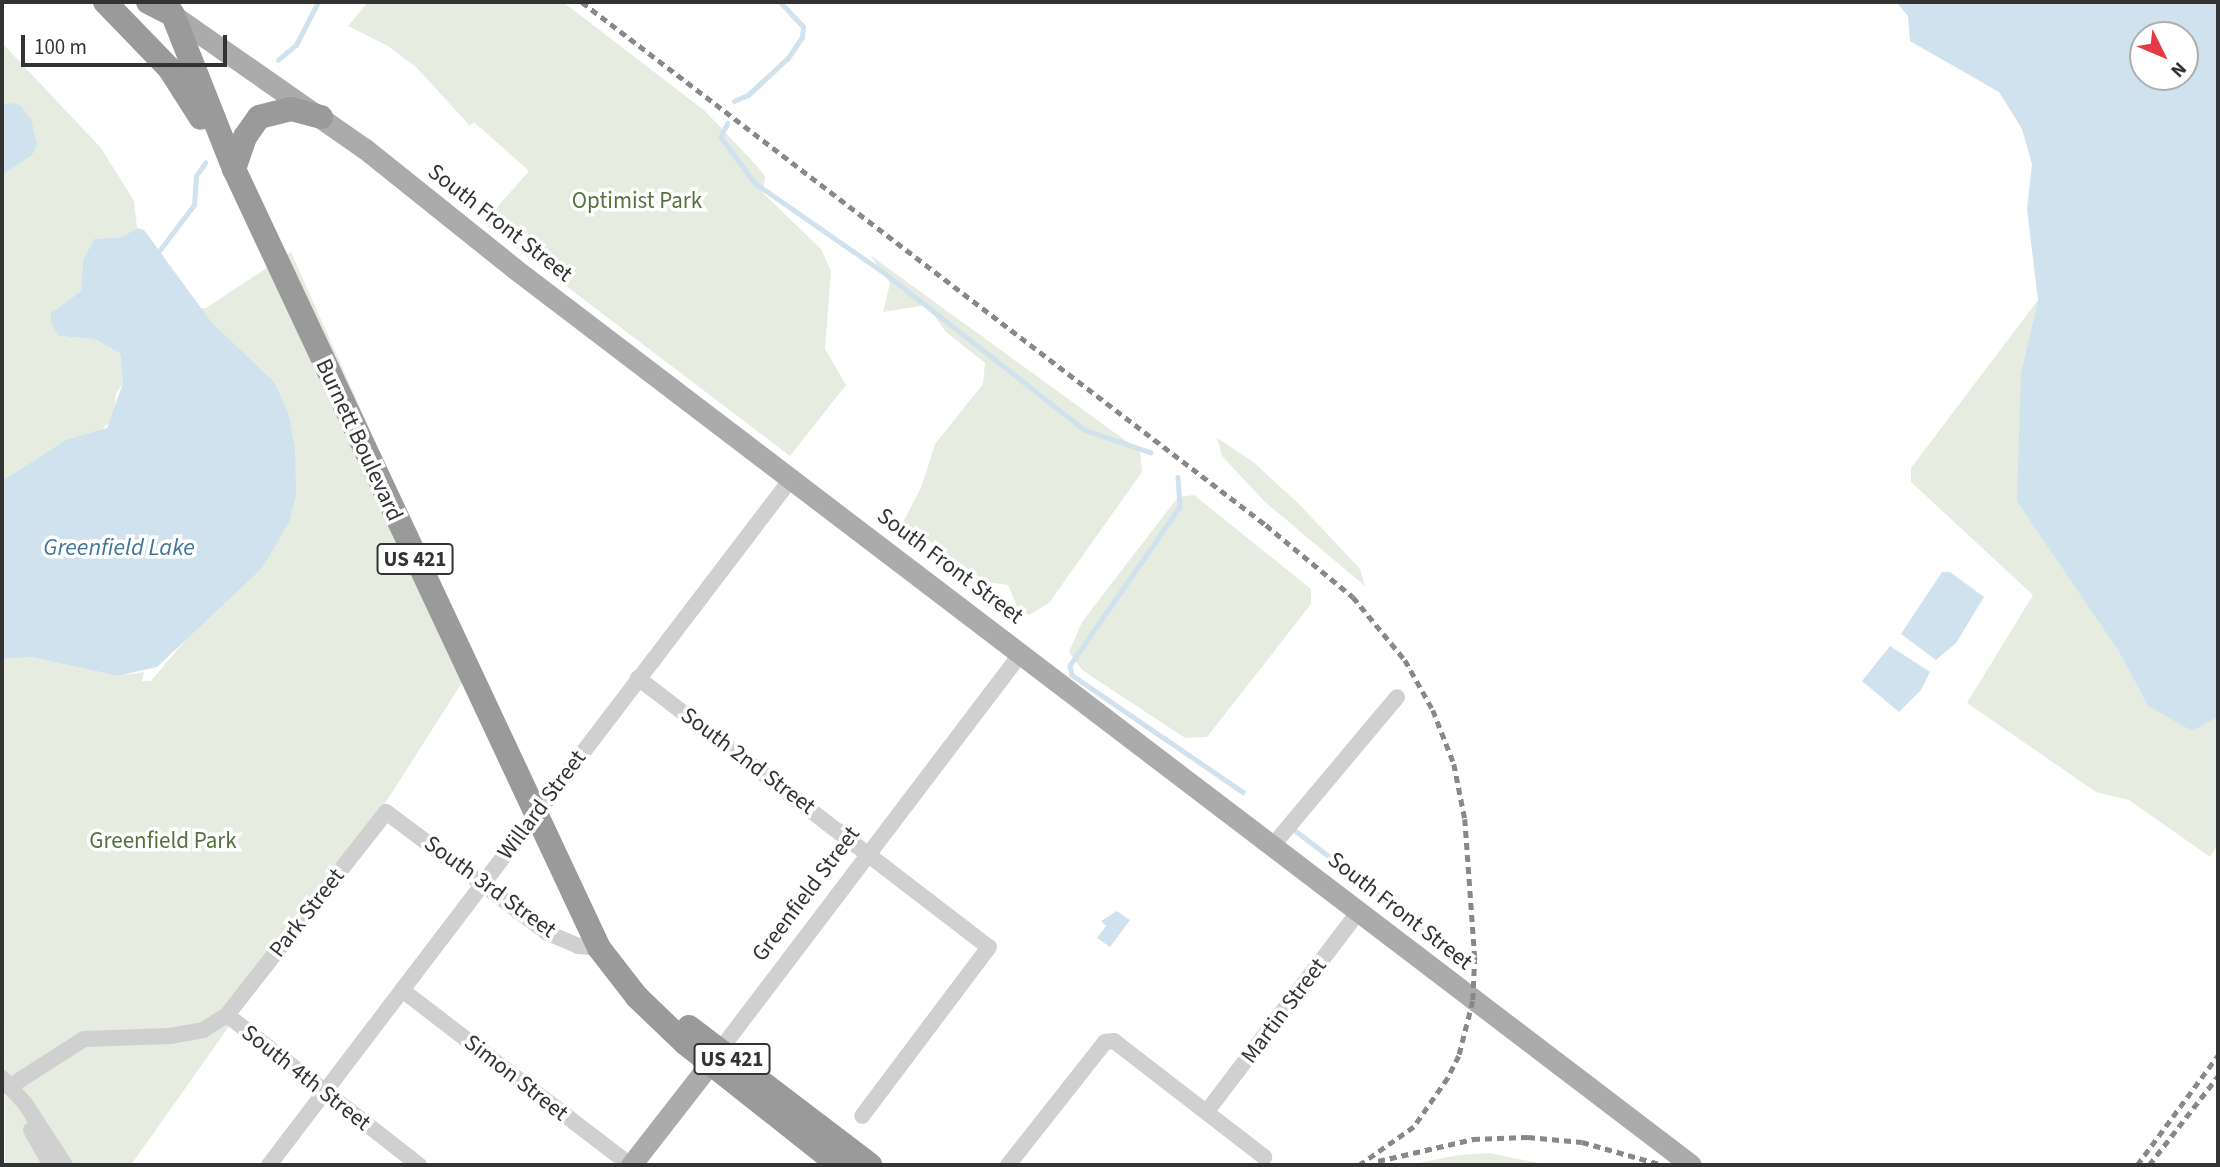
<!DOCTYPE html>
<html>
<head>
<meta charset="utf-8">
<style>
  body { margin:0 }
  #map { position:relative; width:2220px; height:1167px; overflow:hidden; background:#fff; font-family:"Source Sans 3",sans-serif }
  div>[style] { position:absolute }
  .green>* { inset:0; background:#e6ecdf }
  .water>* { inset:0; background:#cfe2ee }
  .stream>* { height:4.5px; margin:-2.25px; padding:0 2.25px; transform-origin:2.25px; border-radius:2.25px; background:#cfe2ee }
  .minor>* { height:16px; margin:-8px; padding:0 8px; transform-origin:8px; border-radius:8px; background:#d0d0d0 }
  .major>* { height:21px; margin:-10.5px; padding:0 10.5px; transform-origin:10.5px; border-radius:10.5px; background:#ababab }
  .highway>* { height:24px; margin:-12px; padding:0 12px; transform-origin:12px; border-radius:12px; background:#9a9a9a }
  .rail>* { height:4.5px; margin-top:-2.25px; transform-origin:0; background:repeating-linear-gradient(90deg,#888 0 7px,transparent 0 12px) }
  span { translate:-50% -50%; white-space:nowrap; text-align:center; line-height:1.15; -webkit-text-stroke:7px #fff; paint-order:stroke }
  .shield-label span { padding:2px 5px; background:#fff; border:2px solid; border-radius:5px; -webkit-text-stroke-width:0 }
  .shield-label { font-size:21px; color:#333; font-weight:700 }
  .park-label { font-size:23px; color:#56703f }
  .street-label { font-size:23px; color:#333 }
  .water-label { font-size:24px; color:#3f7597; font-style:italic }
  .frame { position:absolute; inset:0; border:4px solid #333; pointer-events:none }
  .north { position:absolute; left:2129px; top:21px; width:70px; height:70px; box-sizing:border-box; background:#fff; border:2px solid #adadad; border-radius:50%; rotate:133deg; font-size:19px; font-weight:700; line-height:28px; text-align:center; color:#333 }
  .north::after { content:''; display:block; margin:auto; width:24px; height:32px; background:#e63946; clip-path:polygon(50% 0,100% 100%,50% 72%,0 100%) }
  .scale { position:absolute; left:21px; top:35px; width:206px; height:32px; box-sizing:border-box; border:4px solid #333; border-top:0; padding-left:9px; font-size:21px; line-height:24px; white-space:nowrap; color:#333; -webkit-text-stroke:5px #fff; paint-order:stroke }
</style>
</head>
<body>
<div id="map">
  <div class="green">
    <i style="clip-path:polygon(368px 2px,563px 2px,705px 111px,756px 165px,765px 176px,763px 193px,821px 249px,831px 271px,825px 349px,846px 385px,790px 456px,483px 223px,529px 171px,474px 122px,470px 126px,417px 68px,388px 46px,348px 26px)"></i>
    <i style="clip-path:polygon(2px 43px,101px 148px,134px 201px,137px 228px,122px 237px,94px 239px,83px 260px,81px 291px,51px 313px,59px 336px,94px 339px,120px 353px,123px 383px,116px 394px,114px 417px,98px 434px,66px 440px,2px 481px,2px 175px,10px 103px,2px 104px)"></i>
    <i style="clip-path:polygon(291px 252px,474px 664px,368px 830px,131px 1165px,5px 1165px,2px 659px,31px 657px,118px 676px,144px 672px,142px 681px,151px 681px,229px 588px,155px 311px,206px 308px)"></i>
    <i style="clip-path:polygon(870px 255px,1140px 451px,1142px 472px,1049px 603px,1029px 615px,1019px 611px,1008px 585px,986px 582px,903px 522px,921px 488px,935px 444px,983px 384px,985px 363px,945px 331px,927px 305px,883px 312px,890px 283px)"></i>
    <i style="clip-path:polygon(2038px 300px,2021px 372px,2118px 650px,2148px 706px,2192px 730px,2218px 717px,2218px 844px,2210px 857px,2129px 800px,2096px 792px,1967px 703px,2033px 595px,1911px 482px,1911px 468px)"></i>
    <i style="clip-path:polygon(1217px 438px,1252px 461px,1300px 505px,1360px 569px,1365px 586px,1265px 502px,1222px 456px)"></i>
    <i style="clip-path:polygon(1194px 495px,1311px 589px,1311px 604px,1207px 737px,1185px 738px,1082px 670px,1069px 652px,1082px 622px,1178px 497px)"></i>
    <i style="clip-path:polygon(1489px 1153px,1548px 1165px,1408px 1165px,1459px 1155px)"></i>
  </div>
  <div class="water">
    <i style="clip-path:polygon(evenodd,1896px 2px,2218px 2px,2218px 717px,2192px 731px,2148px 706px,2118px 650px,2017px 501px,2021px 372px,2038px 300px,2027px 209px,2032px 164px,2022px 129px,1999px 92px,1910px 41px,1908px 16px,1896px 2px,2185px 35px,2185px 77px,2143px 77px,2143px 35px,2185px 35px)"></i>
    <i style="clip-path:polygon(10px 103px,20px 105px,31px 119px,37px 145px,32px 155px,2px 175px,2px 104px)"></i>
    <i style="clip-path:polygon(137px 228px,144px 230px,212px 323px,274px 382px,288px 412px,295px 448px,296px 496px,289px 522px,262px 568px,157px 667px,118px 676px,31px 657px,2px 659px,2px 481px,66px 440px,107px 428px,123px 383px,120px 353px,94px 339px,59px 336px,51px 323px,51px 313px,81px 291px,83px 260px,94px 239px,122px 237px)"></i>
    <i style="clip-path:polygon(1942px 572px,1950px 572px,1984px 597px,1956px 643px,1936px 660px,1901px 634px)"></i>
    <i style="clip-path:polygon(1890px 646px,1930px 672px,1921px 690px,1899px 712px,1862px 681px)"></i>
    <i style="clip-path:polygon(1117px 911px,1130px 920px,1110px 947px,1097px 938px,1106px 926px,1101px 921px)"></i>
  </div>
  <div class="stream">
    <i style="left:278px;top:60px;width:23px;rotate:-40deg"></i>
    <i style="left:296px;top:45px;width:48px;rotate:-62.9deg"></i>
    <i style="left:734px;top:101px;width:15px;rotate:-23deg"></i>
    <i style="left:748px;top:95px;width:54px;rotate:-42.8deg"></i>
    <i style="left:788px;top:58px;width:25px;rotate:-56deg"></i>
    <i style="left:802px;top:37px;width:10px;rotate:-84deg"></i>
    <i style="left:803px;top:27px;width:34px;rotate:-133deg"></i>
    <i style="left:728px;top:123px;width:16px;rotate:117deg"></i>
    <i style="left:721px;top:137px;width:57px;rotate:53.5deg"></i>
    <i style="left:755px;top:183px;width:160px;rotate:34.8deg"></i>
    <i style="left:886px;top:274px;width:253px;rotate:38.1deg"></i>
    <i style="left:1085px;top:430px;width:69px;rotate:18.7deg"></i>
    <i style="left:156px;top:255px;width:63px;rotate:-52.8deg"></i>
    <i style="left:194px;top:205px;width:29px;rotate:-86deg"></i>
    <i style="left:196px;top:176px;width:16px;rotate:-55deg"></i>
    <i style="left:1178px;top:477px;width:30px;rotate:86deg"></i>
    <i style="left:1180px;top:507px;width:193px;rotate:124.7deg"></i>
    <i style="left:1070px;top:666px;width:9px;rotate:77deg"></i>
    <i style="left:1072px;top:675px;width:207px;rotate:34.4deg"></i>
    <i style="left:1296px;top:831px;width:195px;rotate:37.5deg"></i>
  </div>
  <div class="minor">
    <i style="left:638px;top:678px;width:442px;rotate:37.5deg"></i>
    <i style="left:989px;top:947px;width:211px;rotate:126.9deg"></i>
    <i style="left:1273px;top:845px;width:193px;rotate:-50deg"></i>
    <i style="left:402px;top:990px;width:287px;rotate:37.5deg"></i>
    <i style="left:227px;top:1015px;width:244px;rotate:38deg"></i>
    <i style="left:720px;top:1050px;width:498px;rotate:-52.8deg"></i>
    <i style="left:2px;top:1078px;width:36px;rotate:48deg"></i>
    <i style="left:26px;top:1105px;width:72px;rotate:57deg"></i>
    <i style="left:9px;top:1087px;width:89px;rotate:-32.6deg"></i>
    <i style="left:84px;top:1039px;width:86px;rotate:-2deg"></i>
    <i style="left:170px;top:1036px;width:34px;rotate:-10deg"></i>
    <i style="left:203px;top:1030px;width:28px;rotate:-32deg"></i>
    <i style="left:227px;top:1015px;width:258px;rotate:-51.9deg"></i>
    <i style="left:386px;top:812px;width:202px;rotate:36.8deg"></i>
    <i style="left:548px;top:933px;width:33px;rotate:23deg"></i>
    <i style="left:578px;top:946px;width:21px;rotate:5deg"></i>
    <i style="left:1208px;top:1110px;width:250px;rotate:-52.8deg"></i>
    <i style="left:31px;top:1130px;width:40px;rotate:60.3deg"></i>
    <i style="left:269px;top:1165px;width:862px;rotate:-52.73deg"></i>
    <i style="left:1008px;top:1165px;width:157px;rotate:-51.7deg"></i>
    <i style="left:1105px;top:1042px;width:9px;rotate:-6deg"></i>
    <i style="left:1114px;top:1041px;width:190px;rotate:37.7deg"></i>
  </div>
  <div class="major">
    <i style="left:171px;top:8px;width:7px;rotate:74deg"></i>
    <i style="left:173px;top:15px;width:233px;rotate:34.9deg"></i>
    <i style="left:364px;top:148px;width:193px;rotate:38.7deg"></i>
    <i style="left:515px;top:269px;width:1478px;rotate:37.3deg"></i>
    <i style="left:631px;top:1165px;width:143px;rotate:-52.1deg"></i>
  </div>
  <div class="highway">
    <i style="left:105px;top:2px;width:92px;rotate:45.9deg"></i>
    <i style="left:169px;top:68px;width:59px;rotate:57.4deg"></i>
    <i style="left:148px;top:2px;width:28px;rotate:27deg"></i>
    <i style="left:173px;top:15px;width:166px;rotate:68.4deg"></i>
    <i style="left:234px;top:169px;width:860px;rotate:64.89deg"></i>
    <i style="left:599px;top:948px;width:62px;rotate:52.2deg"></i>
    <i style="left:637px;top:997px;width:66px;rotate:43.8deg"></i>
    <i style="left:685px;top:1043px;width:196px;rotate:38.4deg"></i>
    <i style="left:234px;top:169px;width:34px;rotate:-71deg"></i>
    <i style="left:245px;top:137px;width:24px;rotate:-55deg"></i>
    <i style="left:259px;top:117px;width:33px;rotate:-14deg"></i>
    <i style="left:291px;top:109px;width:31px;rotate:15deg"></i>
    <i style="left:689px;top:1027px;width:228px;rotate:37.3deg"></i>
  </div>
  <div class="rail">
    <i style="left:582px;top:2px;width:861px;rotate:37.4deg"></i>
    <i style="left:1266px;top:525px;width:113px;rotate:39.6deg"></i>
    <i style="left:1353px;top:597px;width:82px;rotate:50.5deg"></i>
    <i style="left:1405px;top:660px;width:57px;rotate:60.8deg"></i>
    <i style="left:1433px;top:710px;width:58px;rotate:68.7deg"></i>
    <i style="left:1454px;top:764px;width:56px;rotate:78.7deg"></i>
    <i style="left:1465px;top:819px;width:138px;rotate:85.9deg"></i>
    <i style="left:1475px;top:957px;width:44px;rotate:92.6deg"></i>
    <i style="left:1473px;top:1001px;width:57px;rotate:104.3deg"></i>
    <i style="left:1459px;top:1056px;width:25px;rotate:117deg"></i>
    <i style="left:1448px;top:1078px;width:60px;rotate:124.8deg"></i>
    <i style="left:1414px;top:1127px;width:66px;rotate:144.9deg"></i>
    <i style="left:1378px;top:1161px;width:98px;rotate:-13deg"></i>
    <i style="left:1473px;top:1139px;width:55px;rotate:-2.1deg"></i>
    <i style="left:1528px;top:1137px;width:54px;rotate:5.3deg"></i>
    <i style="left:1582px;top:1142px;width:84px;rotate:15.9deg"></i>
    <i style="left:2137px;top:1165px;width:137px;rotate:-53.6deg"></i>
    <i style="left:2149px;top:1165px;width:113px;rotate:-52.2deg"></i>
  </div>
  <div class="shield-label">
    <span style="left:415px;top:559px">US 421</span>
    <span style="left:732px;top:1059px">US 421</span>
  </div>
  <div class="park-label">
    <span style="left:637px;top:201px">Optimist Park</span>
    <span style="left:163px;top:841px">Greenfield Park</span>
  </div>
  <div class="street-label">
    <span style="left:500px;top:223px;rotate:38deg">South Front Street</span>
    <span style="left:359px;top:440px;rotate:65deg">Burnett Boulevard</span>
    <span style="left:950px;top:566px;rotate:37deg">South Front Street</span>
    <span style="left:748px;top:761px;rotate:37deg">South 2nd Street</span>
    <span style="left:542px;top:805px;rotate:-53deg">Willard Street</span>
    <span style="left:490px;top:887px;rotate:36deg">South 3rd Street</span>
    <span style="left:806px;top:894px;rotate:-53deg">Greenfield Street</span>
    <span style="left:1400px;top:911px;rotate:38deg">South Front Street</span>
    <span style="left:307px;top:913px;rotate:-52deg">Park Street</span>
    <span style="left:1284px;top:1011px;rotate:-53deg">Martin Street</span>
    <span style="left:306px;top:1078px;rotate:38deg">South 4th Street</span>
    <span style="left:516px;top:1078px;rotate:38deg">Simon Street</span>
  </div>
  <div class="water-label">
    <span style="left:119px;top:548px">Greenfield Lake</span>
  </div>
  <div class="frame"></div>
  <div class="north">N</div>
  <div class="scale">100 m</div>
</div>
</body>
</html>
